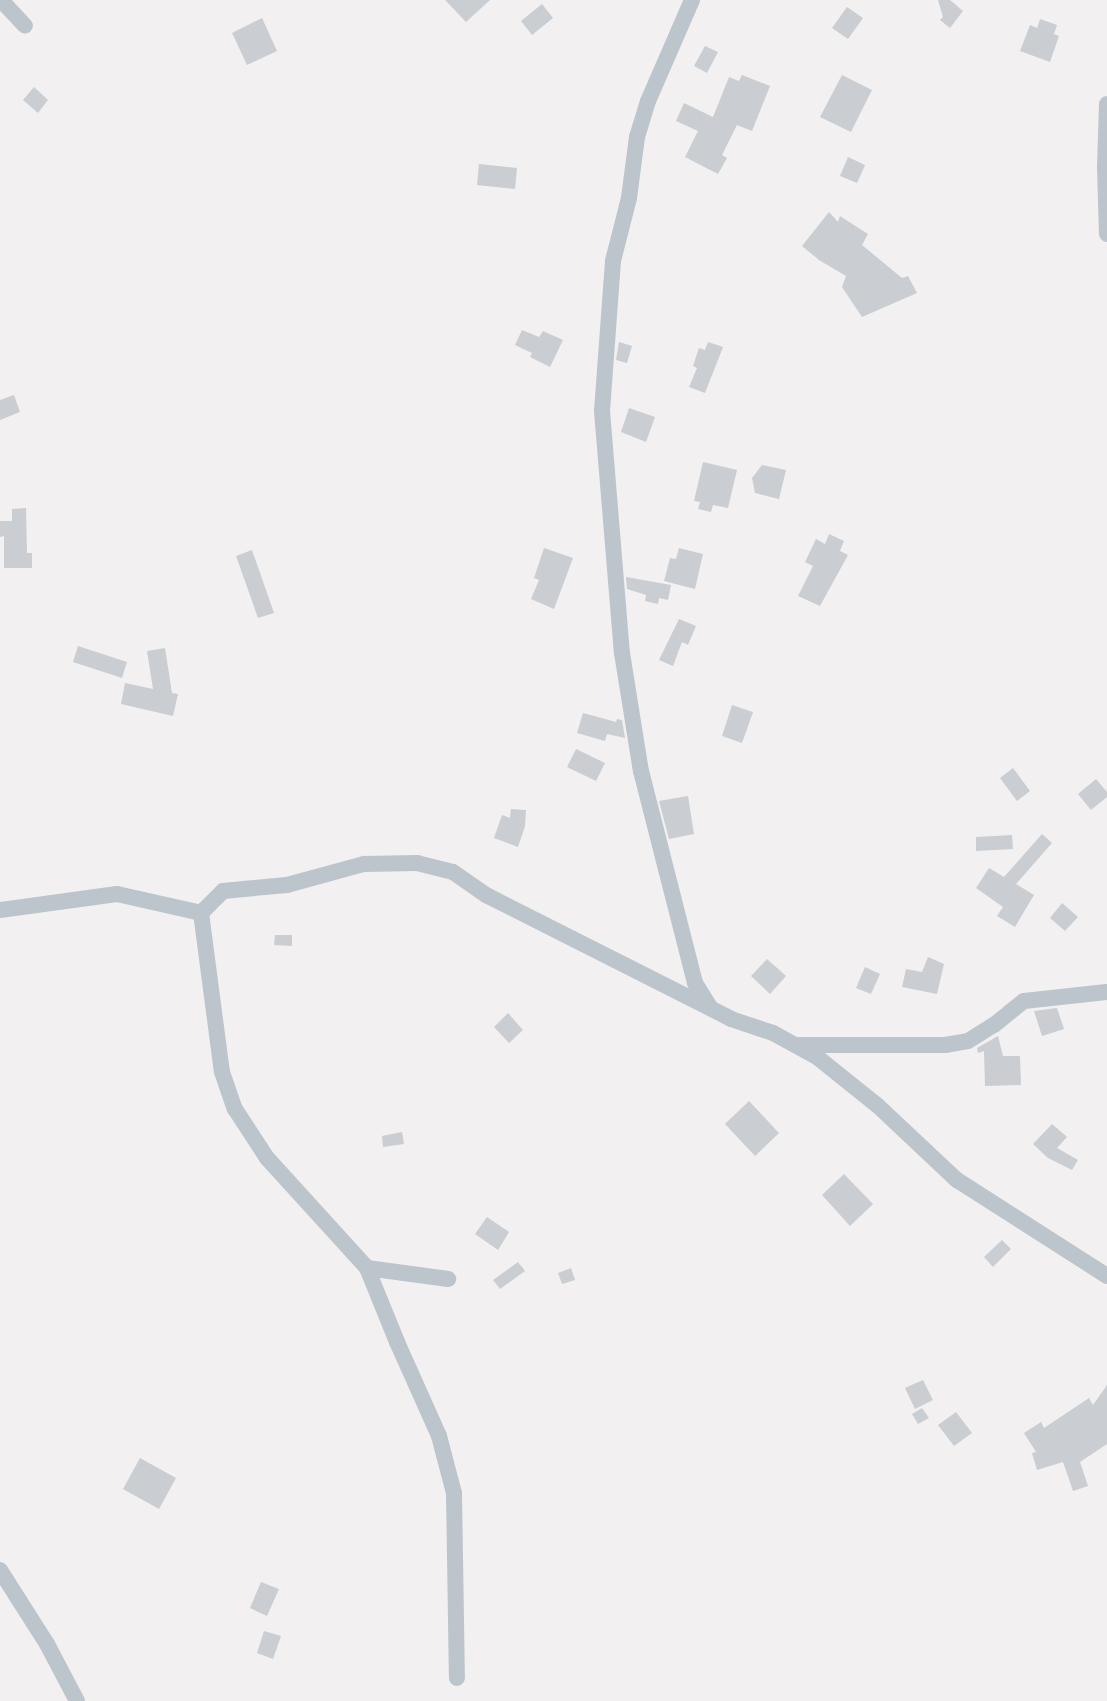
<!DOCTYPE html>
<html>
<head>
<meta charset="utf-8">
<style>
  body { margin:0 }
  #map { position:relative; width:1107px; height:1701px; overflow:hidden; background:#f2f0f0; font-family:"Asap Condensed",sans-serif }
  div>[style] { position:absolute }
  .building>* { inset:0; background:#cacdd2 }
  .minor>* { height:16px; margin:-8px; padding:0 8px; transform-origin:8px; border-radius:8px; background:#bcc5cc }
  span { translate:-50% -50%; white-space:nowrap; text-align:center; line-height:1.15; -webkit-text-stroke:5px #fff; paint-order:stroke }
</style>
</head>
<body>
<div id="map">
  <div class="building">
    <i style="clip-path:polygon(445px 0,490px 0,466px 22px)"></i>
    <i style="clip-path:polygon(938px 0,950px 0,963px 11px,950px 28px,940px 20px,943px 17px)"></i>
    <i style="clip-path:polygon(542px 4px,553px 18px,532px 35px,521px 21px)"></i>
    <i style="clip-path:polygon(847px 7px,863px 18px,848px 39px,832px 28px)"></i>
    <i style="clip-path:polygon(262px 18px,277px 51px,247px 65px,232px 33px)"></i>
    <i style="clip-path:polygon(1040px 19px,1057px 25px,1054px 34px,1059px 36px,1050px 62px,1020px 51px,1030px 25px,1037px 28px)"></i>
    <i style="clip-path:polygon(705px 46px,718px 52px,707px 73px,694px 66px)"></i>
    <i style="clip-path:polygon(742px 75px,770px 86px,752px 131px,737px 125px,722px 155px,727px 158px,718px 174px,685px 157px,698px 131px,676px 121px,684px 103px,713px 117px,729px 77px,739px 81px)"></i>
    <i style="clip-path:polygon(842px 75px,872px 90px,851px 132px,820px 117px)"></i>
    <i style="clip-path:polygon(34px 87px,48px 100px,38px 113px,23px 100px)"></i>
    <i style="clip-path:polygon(848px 157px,865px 165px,857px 183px,840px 176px)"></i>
    <i style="clip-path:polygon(479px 164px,517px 168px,515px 189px,477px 185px)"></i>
    <i style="clip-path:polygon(829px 212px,838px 222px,840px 216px,868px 234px,862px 245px,902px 278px,908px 276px,917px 293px,862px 317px,842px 287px,846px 276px,819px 260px,802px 246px)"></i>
    <i style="clip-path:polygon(522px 330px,539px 337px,543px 331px,563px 340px,550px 367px,530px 357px,532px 353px,515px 345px)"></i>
    <i style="clip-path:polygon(619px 342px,632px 346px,627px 363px,616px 360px)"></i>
    <i style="clip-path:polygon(708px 342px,723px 347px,705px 393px,689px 387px,697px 368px,693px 366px,699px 348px,705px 350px)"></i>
    <i style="clip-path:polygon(14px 395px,20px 412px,0 420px,0 400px)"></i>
    <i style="clip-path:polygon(629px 408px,655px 417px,646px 442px,621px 432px)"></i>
    <i style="clip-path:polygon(703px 462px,737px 470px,728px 508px,713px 505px,711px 512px,698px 509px,700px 502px,694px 501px)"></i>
    <i style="clip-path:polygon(762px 465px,786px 470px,779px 499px,755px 493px,752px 478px)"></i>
    <i style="clip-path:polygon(26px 508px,27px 553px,32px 553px,32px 568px,4px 568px,4px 536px,0 537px,0 521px,12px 521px,12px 509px)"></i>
    <i style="clip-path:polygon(829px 534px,844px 541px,840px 551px,848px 555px,820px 606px,798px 596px,813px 566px,805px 562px,816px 539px,825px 544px)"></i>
    <i style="clip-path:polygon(544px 548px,573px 558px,554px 609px,531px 599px,539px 580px,534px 578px)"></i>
    <i style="clip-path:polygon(679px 548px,703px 554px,695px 589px,664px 581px,670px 558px,676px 559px)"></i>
    <i style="clip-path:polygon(252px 550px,274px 613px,258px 618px,236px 556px)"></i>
    <i style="clip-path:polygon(626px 577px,671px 585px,668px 600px,659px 598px,658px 604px,645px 601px,646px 595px,627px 589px)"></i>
    <i style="clip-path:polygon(679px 619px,696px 626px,688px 645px,682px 642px,673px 666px,659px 660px)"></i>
    <i style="clip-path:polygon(78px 646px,127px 662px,122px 678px,73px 662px)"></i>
    <i style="clip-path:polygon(165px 648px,172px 693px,178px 694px,173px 716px,121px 704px,125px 683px,153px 689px,147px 651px)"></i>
    <i style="clip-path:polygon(732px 705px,753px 712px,742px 743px,722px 736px)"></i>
    <i style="clip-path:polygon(583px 713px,616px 722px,617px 719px,622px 720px,625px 738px,607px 734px,605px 741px,577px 733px)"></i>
    <i style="clip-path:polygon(576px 749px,605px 763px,596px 781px,567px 767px)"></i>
    <i style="clip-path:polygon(1013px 768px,1030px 791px,1017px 801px,1000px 778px)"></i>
    <i style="clip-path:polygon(1096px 779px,1107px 792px,1107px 797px,1091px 810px,1078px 794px)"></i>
    <i style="clip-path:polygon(688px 796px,694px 834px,669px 839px,659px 801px)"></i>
    <i style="clip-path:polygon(511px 809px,526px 810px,525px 826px,518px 847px,494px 838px,502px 815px,510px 818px)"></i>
    <i style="clip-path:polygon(1042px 834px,1052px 843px,1016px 884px,1034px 895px,1015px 927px,997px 916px,1003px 907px,976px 888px,989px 868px,1004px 877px)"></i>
    <i style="clip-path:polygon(1012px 835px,1013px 849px,976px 851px,976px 837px)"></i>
    <i style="clip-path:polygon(1062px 903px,1078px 917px,1065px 931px,1050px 918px)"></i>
    <i style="clip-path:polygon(275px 935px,292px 935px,292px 946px,274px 945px)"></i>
    <i style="clip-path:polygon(928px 957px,944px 964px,937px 994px,902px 987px,906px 969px,922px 972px)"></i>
    <i style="clip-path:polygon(767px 959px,786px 976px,770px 994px,751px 976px)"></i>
    <i style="clip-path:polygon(865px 967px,880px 974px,871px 994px,856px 988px)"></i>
    <i style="clip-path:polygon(1057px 1008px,1064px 1029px,1042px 1036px,1034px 1011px)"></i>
    <i style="clip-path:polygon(508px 1013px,523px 1030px,509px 1043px,494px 1027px)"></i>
    <i style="clip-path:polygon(998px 1036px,1003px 1056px,1020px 1056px,1021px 1085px,985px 1086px,984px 1051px,978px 1053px,977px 1048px)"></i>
    <i style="clip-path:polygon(749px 1101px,779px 1133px,755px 1156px,725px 1124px)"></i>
    <i style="clip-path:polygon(1052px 1124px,1067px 1137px,1057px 1148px,1078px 1160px,1072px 1170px,1048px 1158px,1033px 1144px)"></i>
    <i style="clip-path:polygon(402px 1132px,404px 1144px,383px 1147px,382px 1136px)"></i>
    <i style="clip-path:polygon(844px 1174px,873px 1204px,850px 1226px,822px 1195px)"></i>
    <i style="clip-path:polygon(487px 1217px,509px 1232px,498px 1250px,475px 1234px)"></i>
    <i style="clip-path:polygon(1002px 1240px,1011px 1249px,993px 1267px,984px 1257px)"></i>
    <i style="clip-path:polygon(518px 1262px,525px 1271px,500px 1289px,493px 1280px)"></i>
    <i style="clip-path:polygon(571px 1268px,575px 1280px,562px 1284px,558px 1273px)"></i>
    <i style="clip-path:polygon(923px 1380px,933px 1400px,915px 1409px,905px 1388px)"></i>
    <i style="clip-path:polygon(1107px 1385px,1107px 1444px,1080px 1462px,1088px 1486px,1073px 1491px,1063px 1462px,1037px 1470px,1032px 1453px,1036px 1452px,1024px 1433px,1041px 1422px,1044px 1428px,1089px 1398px,1093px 1405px)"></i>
    <i style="clip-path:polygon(922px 1408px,929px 1418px,918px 1424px,912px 1414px)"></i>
    <i style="clip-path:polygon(956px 1412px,972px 1433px,954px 1446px,938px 1425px)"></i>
    <i style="clip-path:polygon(140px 1458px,176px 1478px,159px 1509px,123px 1489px)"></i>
    <i style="clip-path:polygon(261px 1582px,279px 1589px,267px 1616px,250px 1608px)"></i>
    <i style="clip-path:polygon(264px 1631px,281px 1636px,273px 1659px,257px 1653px)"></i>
  </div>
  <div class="minor">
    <i style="left:1px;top:0;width:35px;rotate:47deg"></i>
    <i style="left:692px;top:0;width:110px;rotate:113.5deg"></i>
    <i style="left:648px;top:101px;width:38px;rotate:107deg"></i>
    <i style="left:637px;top:137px;width:62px;rotate:97.5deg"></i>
    <i style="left:629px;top:198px;width:65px;rotate:104.3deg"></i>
    <i style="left:613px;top:261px;width:150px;rotate:94.2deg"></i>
    <i style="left:602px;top:411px;width:243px;rotate:85.3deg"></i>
    <i style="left:622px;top:653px;width:120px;rotate:80.9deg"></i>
    <i style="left:641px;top:771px;width:219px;rotate:75.7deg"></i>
    <i style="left:695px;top:983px;width:28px;rotate:58deg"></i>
    <i style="left:1107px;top:104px;width:63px;rotate:91.8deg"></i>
    <i style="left:1105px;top:167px;width:67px;rotate:88.3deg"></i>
    <i style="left:0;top:910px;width:118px;rotate:-7.8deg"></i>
    <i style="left:117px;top:894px;width:86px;rotate:12.7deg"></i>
    <i style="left:201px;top:913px;width:31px;rotate:-45deg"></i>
    <i style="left:223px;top:891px;width:64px;rotate:-5.4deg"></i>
    <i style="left:287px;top:885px;width:80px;rotate:-15.3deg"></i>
    <i style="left:364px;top:864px;width:53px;rotate:-1.1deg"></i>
    <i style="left:417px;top:863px;width:37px;rotate:14deg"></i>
    <i style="left:453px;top:872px;width:40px;rotate:34.9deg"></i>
    <i style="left:486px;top:895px;width:275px;rotate:26.8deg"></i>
    <i style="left:731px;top:1019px;width:44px;rotate:18.4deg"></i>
    <i style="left:773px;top:1033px;width:50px;rotate:28.6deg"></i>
    <i style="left:817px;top:1057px;width:77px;rotate:38.7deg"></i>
    <i style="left:877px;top:1105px;width:110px;rotate:43.2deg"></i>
    <i style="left:957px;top:1180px;width:178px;rotate:32.6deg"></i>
    <i style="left:201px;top:913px;width:160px;rotate:82.5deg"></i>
    <i style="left:222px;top:1072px;width:39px;rotate:71deg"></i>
    <i style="left:235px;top:1109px;width:59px;rotate:56.9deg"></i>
    <i style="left:267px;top:1158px;width:149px;rotate:47.7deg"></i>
    <i style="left:367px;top:1268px;width:82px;rotate:7.7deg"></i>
    <i style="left:798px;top:1045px;width:147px"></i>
    <i style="left:945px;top:1045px;width:23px;rotate:-10deg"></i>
    <i style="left:968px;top:1041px;width:31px;rotate:-32deg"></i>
    <i style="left:994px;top:1025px;width:38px;rotate:-39deg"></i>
    <i style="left:1024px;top:1001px;width:83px;rotate:-6.2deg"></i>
    <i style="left:367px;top:1268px;width:80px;rotate:67.9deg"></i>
    <i style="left:397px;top:1342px;width:103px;rotate:65.9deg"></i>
    <i style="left:439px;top:1436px;width:59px;rotate:75.3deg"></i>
    <i style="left:454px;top:1493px;width:185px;rotate:89.1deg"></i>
    <i style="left:0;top:1570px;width:88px;rotate:57.6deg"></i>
    <i style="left:47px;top:1644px;width:64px;rotate:62.2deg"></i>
  </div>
</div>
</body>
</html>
